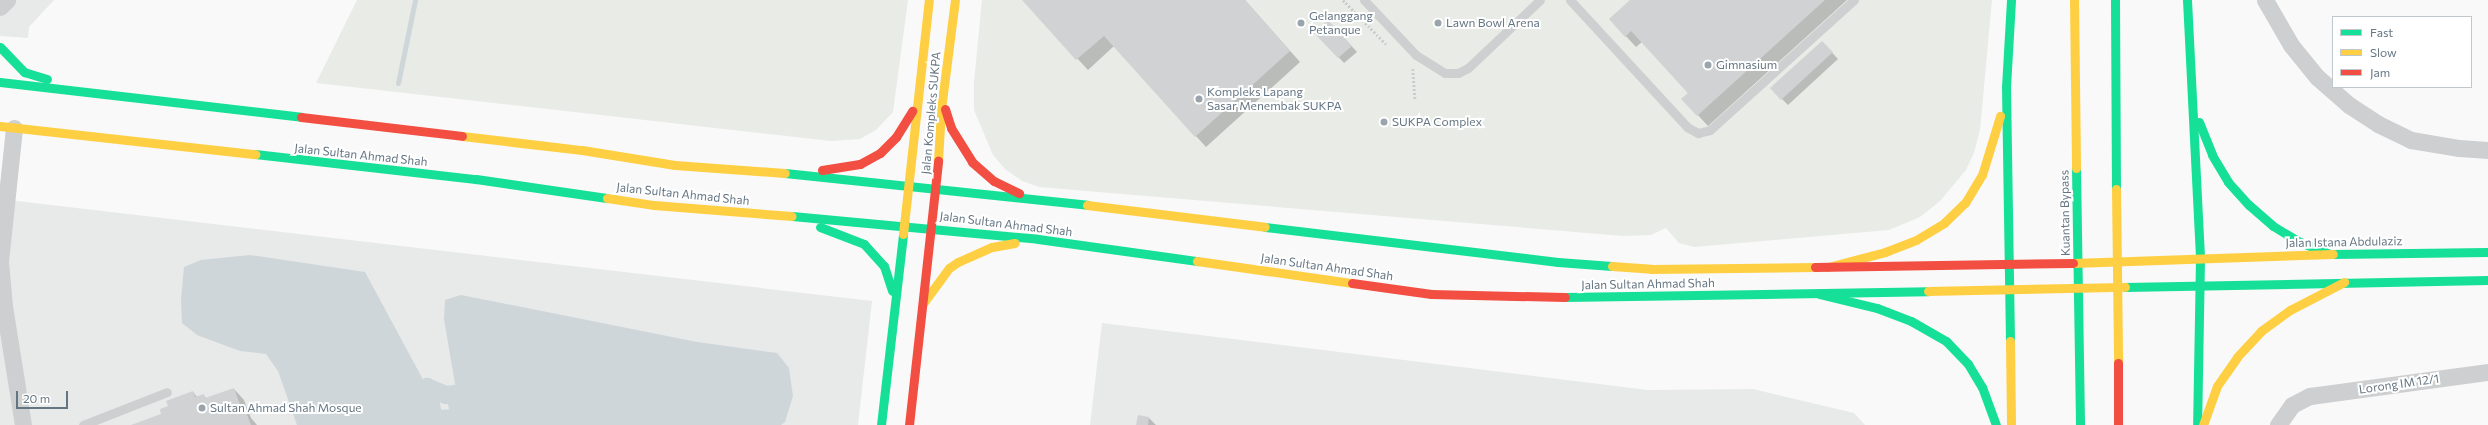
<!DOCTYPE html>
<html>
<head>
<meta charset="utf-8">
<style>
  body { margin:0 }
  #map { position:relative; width:2488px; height:425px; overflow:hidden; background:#f9f9f9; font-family:Commissioner,sans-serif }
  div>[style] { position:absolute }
  .built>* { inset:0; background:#e8e9e9 }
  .green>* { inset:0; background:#e8ebe6 }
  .water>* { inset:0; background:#ced6d9 }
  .shadow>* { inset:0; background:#0003 }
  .stream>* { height:5px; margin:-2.5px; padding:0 2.5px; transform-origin:2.5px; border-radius:2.5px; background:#ced6d9 }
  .canal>* { height:18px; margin:-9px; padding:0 9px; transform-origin:9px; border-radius:9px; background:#ced6d9 }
  .building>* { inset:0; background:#d0d2d3 }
  .path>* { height:2.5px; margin-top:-1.25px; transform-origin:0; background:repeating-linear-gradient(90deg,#cbcccd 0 2px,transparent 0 4px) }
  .lane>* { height:9px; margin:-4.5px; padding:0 4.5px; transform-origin:4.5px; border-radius:4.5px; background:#cecfd0 }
  .street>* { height:17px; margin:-8.5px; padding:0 8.5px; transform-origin:8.5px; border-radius:8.5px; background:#cecfd0 }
  .fast>* { height:9px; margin:-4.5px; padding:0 4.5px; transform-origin:4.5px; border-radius:4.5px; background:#16e098 }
  .slow>* { height:9px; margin:-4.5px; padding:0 4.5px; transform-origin:4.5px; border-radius:4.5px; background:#ffcf43 }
  .jam>* { height:9px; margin:-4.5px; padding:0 4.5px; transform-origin:4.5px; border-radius:4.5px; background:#f24e42 }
  .dots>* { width:11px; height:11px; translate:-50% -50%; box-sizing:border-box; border:2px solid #fff; border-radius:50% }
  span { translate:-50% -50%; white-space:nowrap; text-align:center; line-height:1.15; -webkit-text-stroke:4px #fff; paint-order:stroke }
  .poi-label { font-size:12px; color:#657683 }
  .left { translate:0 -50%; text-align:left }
  .street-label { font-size:12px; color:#657683 }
  .legend { position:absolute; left:2332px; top:16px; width:140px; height:72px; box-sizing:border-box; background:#fff; border:1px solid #c1c8cd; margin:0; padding:5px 7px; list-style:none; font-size:12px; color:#657683 }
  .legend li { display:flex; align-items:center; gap:8px; height:20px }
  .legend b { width:20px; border:1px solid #c1c8cd }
  .scale { position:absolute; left:16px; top:391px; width:52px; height:18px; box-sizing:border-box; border:2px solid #657683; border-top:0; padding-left:5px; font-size:12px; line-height:14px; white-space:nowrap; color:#657683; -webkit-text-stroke:3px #fff; paint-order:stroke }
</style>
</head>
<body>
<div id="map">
  <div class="built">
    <i style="clip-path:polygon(0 0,54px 0,29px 27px,28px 38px,0 36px)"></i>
    <i style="clip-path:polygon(0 199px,872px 301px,858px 425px,0 425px)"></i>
    <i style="clip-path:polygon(1102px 323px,1648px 390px,1753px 389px,1854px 413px,1865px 425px,1090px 425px)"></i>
  </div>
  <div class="green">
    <i style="clip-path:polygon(357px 0,908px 0,893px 112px,876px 130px,860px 139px,831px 141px,316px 83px)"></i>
    <i style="clip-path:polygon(982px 0,1992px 0,1980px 130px,1974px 153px,1966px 170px,1940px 201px,1920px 217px,1889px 230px,1694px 247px,1679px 243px,1666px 228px,1651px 235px,1623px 236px,1039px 187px,1022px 181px,1005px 169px,993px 155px,974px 110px,974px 82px)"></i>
  </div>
  <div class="water">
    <i style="clip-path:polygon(250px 255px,365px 272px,427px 387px,436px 425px,297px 425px,278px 371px,266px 354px,240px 351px,197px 335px,182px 323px,181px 300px,184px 267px,201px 260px)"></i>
    <i style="clip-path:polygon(461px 295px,697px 342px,777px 353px,789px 368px,793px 396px,785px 422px,781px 425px,462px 425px,444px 319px,445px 300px)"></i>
  </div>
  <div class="shadow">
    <i style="clip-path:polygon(1023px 0,1245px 0,1300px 62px,1206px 147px,1114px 46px,1088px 70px)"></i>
    <i style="clip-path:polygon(1631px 0,1847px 0,1708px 126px,1683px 99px,1689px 94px,1642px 42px,1636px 47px,1610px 19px)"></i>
    <i style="clip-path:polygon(1334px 27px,1357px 52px,1344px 63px,1316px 33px)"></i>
    <i style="clip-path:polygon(1822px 42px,1838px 59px,1788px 105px,1771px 88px)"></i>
    <i style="clip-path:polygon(234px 389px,244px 400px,251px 418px,257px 425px,136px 425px,163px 414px,169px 407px,193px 392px,197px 397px,203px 395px,207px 399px)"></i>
    <i style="clip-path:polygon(1149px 418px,1156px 425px,1137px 425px)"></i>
  </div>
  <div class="stream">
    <i style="left:398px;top:83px;width:85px;rotate:-78.4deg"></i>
  </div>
  <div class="canal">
    <i style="left:427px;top:387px;width:21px;rotate:23deg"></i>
    <i style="left:446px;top:395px;width:9px;rotate:-6deg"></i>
    <i style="left:455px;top:394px;width:25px;rotate:78deg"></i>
    <i style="left:460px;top:418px;width:26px;rotate:178deg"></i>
    <i style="left:434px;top:419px;width:33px;rotate:-102deg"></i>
  </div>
  <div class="building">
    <i style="clip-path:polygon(1022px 0,1245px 0,1290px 51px,1195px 137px,1104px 36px,1076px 60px)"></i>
    <i style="clip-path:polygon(1630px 0,1825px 0,1697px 116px,1681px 99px,1688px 93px,1631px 31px,1625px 37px,1609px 19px)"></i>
    <i style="clip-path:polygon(1328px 20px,1352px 46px,1338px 58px,1314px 33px)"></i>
    <i style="clip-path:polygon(1822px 41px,1833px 52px,1781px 100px,1770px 88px)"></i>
    <i style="clip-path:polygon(234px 388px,243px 413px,246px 412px,251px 425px,131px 425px,161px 414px,160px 409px,168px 406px,166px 401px,193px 391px,195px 397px,204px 394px,205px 398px)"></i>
    <i style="clip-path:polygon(1138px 415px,1149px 417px,1148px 425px,1136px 425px)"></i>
  </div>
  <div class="path">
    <i style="left:1343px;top:0;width:62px;rotate:45.7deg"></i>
    <i style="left:1413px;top:69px;width:31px;rotate:86deg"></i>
  </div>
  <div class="lane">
    <i style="left:1364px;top:0;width:76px;rotate:46.6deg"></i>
    <i style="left:1416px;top:55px;width:34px;rotate:32deg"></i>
    <i style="left:1445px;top:73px;width:13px"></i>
    <i style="left:1458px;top:73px;width:11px;rotate:-27deg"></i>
    <i style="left:1468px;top:68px;width:99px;rotate:-43.4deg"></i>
    <i style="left:1570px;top:0;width:173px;rotate:47.3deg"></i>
    <i style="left:1687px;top:127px;width:13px;rotate:29deg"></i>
    <i style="left:1698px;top:133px;width:12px;rotate:-14deg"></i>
    <i style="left:1710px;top:130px;width:194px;rotate:-42.1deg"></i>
    <i style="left:83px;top:425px;width:90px;rotate:-21.4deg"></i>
  </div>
  <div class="street">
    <i style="left:2265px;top:0;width:52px;rotate:60deg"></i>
    <i style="left:2291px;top:45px;width:41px;rotate:50.9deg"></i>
    <i style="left:2317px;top:77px;width:43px;rotate:41.2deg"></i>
    <i style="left:2349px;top:105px;width:35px;rotate:33deg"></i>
    <i style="left:2378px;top:124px;width:37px;rotate:26deg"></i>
    <i style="left:2411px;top:140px;width:49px;rotate:9.5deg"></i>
    <i style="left:2459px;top:148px;width:29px;rotate:4deg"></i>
    <i style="left:0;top:7px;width:10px;rotate:-45deg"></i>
    <i style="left:14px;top:128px;width:135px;rotate:96deg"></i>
    <i style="left:0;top:262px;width:44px;rotate:84.8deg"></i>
    <i style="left:4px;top:306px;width:121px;rotate:80.9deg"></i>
    <i style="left:2278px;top:425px;width:24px;rotate:-55deg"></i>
    <i style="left:2292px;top:405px;width:20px;rotate:-27deg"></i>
    <i style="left:2310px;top:396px;width:180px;rotate:-7.7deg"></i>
  </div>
  <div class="fast">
    <i style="left:2115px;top:0;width:189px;rotate:89.7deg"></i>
    <i style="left:2187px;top:0;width:259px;rotate:87.1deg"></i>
    <i style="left:2200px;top:259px;width:166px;rotate:91deg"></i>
    <i style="left:0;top:47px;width:35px;rotate:46deg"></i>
    <i style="left:24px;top:72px;width:24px;rotate:17deg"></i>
    <i style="left:0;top:82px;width:303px;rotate:6.6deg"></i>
    <i style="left:2199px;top:122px;width:35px;rotate:68deg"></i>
    <i style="left:2212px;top:155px;width:31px;rotate:59deg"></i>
    <i style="left:2228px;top:182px;width:31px;rotate:48deg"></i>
    <i style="left:2249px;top:205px;width:32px;rotate:41deg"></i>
    <i style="left:2273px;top:226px;width:31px;rotate:31deg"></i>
    <i style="left:2300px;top:242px;width:32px;rotate:22deg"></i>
    <i style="left:255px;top:154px;width:222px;rotate:6.5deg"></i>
    <i style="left:476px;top:179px;width:132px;rotate:8.3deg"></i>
    <i style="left:2076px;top:168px;width:257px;rotate:89.1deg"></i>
    <i style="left:785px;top:173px;width:304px;rotate:6deg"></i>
    <i style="left:792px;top:216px;width:247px;rotate:5.3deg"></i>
    <i style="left:1038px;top:239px;width:161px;rotate:7.9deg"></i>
    <i style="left:820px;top:227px;width:47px;rotate:21.1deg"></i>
    <i style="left:864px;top:244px;width:30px;rotate:48deg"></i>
    <i style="left:884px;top:266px;width:26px;rotate:72deg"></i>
    <i style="left:1265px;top:227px;width:295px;rotate:6.8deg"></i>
    <i style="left:1558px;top:262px;width:54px;rotate:4.2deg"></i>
    <i style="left:2333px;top:254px;width:155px;rotate:-0.7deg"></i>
    <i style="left:2125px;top:287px;width:363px;rotate:-1.1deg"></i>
    <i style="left:1819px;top:294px;width:60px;rotate:13.6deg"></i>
    <i style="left:1877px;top:308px;width:36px;rotate:21deg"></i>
    <i style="left:1911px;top:321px;width:40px;rotate:29.7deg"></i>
    <i style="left:1946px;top:341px;width:32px;rotate:46deg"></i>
    <i style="left:1968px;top:364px;width:27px;rotate:59deg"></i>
    <i style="left:1982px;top:387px;width:40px;rotate:69.8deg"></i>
    <i style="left:1565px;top:297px;width:363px;rotate:-0.9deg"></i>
    <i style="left:2010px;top:341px;width:254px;rotate:-90.9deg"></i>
    <i style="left:2006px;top:87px;width:87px;rotate:-86.7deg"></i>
    <i style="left:881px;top:425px;width:192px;rotate:-83.4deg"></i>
  </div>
  <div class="slow">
    <i style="left:2074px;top:0;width:168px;rotate:89.3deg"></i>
    <i style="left:0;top:126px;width:257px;rotate:6.3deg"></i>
    <i style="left:462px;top:136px;width:121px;rotate:6.7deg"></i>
    <i style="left:582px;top:150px;width:94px;rotate:9.2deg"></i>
    <i style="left:675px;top:165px;width:110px;rotate:4.2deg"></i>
    <i style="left:938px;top:161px;width:52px;rotate:-86.7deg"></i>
    <i style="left:941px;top:109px;width:110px;rotate:-82.7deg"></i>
    <i style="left:2116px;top:189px;width:174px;rotate:89.3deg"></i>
    <i style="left:607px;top:198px;width:48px;rotate:8.5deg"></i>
    <i style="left:654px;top:205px;width:138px;rotate:4.6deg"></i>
    <i style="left:1087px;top:205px;width:179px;rotate:7deg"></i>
    <i style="left:903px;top:234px;width:235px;rotate:-83.7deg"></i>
    <i style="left:1197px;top:261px;width:157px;rotate:8.1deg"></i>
    <i style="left:2073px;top:263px;width:260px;rotate:-2deg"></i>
    <i style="left:1612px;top:266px;width:39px;rotate:4deg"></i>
    <i style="left:1651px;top:269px;width:164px;rotate:-0.7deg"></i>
    <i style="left:1828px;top:267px;width:59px;rotate:-14.7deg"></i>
    <i style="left:1885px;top:252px;width:33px;rotate:-21deg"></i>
    <i style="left:1916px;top:240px;width:33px;rotate:-31deg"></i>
    <i style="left:1944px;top:223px;width:29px;rotate:-44deg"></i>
    <i style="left:1965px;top:203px;width:33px;rotate:-59deg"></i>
    <i style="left:1982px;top:175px;width:62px;rotate:-73deg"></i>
    <i style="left:1928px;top:291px;width:197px;rotate:-1.2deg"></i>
    <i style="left:924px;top:302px;width:42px;rotate:-53.7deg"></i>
    <i style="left:949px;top:268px;width:11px;rotate:-34deg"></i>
    <i style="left:958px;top:262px;width:37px;rotate:-24deg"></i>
    <i style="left:992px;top:247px;width:23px;rotate:-10deg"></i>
    <i style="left:2010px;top:341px;width:84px;rotate:89.3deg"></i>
    <i style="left:2203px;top:425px;width:41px;rotate:-70.3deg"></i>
    <i style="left:2217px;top:386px;width:35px;rotate:-55deg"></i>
    <i style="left:2237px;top:357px;width:35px;rotate:-47deg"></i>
    <i style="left:2261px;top:331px;width:36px;rotate:-36deg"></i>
    <i style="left:2290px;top:310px;width:61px;rotate:-27.4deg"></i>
  </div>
  <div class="jam">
    <i style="left:945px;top:109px;width:20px;rotate:72deg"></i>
    <i style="left:951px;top:128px;width:40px;rotate:58deg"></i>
    <i style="left:972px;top:162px;width:29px;rotate:41deg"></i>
    <i style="left:994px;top:181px;width:28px;rotate:26deg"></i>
    <i style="left:301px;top:117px;width:162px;rotate:6.7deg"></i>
    <i style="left:822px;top:170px;width:38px;rotate:-9deg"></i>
    <i style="left:860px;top:164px;width:23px;rotate:-29deg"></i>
    <i style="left:880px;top:153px;width:23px;rotate:-45deg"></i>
    <i style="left:896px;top:137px;width:31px;rotate:-58deg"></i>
    <i style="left:1815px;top:267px;width:258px;rotate:-0.9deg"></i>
    <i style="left:1352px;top:283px;width:80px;rotate:7.9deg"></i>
    <i style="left:1431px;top:294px;width:134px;rotate:1.3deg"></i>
    <i style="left:2118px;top:363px;width:62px;rotate:90deg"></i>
    <i style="left:909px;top:425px;width:266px;rotate:-83.7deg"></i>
  </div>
  <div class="dots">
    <i style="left:1301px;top:23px;background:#99a4ac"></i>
    <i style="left:1438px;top:23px;background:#99a4ac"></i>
    <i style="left:1708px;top:65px;background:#99a4ac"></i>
    <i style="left:1199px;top:99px;background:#99a4ac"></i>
    <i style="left:1384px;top:122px;background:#99a4ac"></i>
    <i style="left:202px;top:408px;background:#99a4ac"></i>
  </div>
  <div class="poi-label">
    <span class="left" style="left:1309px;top:23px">Gelanggang<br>Petanque</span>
    <span class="left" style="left:1446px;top:23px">Lawn Bowl Arena</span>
    <span class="left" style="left:1716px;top:65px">Gimnasium</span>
    <span class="left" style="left:1207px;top:99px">Kompleks Lapang<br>Sasar Menembak SUKPA</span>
    <span class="left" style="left:1392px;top:122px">SUKPA Complex</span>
    <span class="left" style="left:210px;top:408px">Sultan Ahmad Shah Mosque</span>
  </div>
  <div class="street-label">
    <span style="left:931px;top:113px;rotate:-85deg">Jalan Kompleks SUKPA</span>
    <span style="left:361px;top:155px;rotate:6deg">Jalan Sultan Ahmad Shah</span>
    <span style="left:683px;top:194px;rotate:6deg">Jalan Sultan Ahmad Shah</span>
    <span style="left:2065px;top:213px;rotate:-91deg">Kuantan Bypass</span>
    <span style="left:1006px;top:224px;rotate:7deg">Jalan Sultan Ahmad Shah</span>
    <span style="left:2344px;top:242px;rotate:-1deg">Jalan Istana Abdulaziz</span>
    <span style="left:1327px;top:267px;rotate:8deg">Jalan Sultan Ahmad Shah</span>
    <span style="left:1648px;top:284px;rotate:-1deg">Jalan Sultan Ahmad Shah</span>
    <span style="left:2399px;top:384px;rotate:-8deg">Lorong IM 12/1</span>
  </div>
  <ul class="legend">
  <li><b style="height:5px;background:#16e098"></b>Fast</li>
  <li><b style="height:5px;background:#ffcf43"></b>Slow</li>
  <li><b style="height:5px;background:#f24e42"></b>Jam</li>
  </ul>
  <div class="scale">20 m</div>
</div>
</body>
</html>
